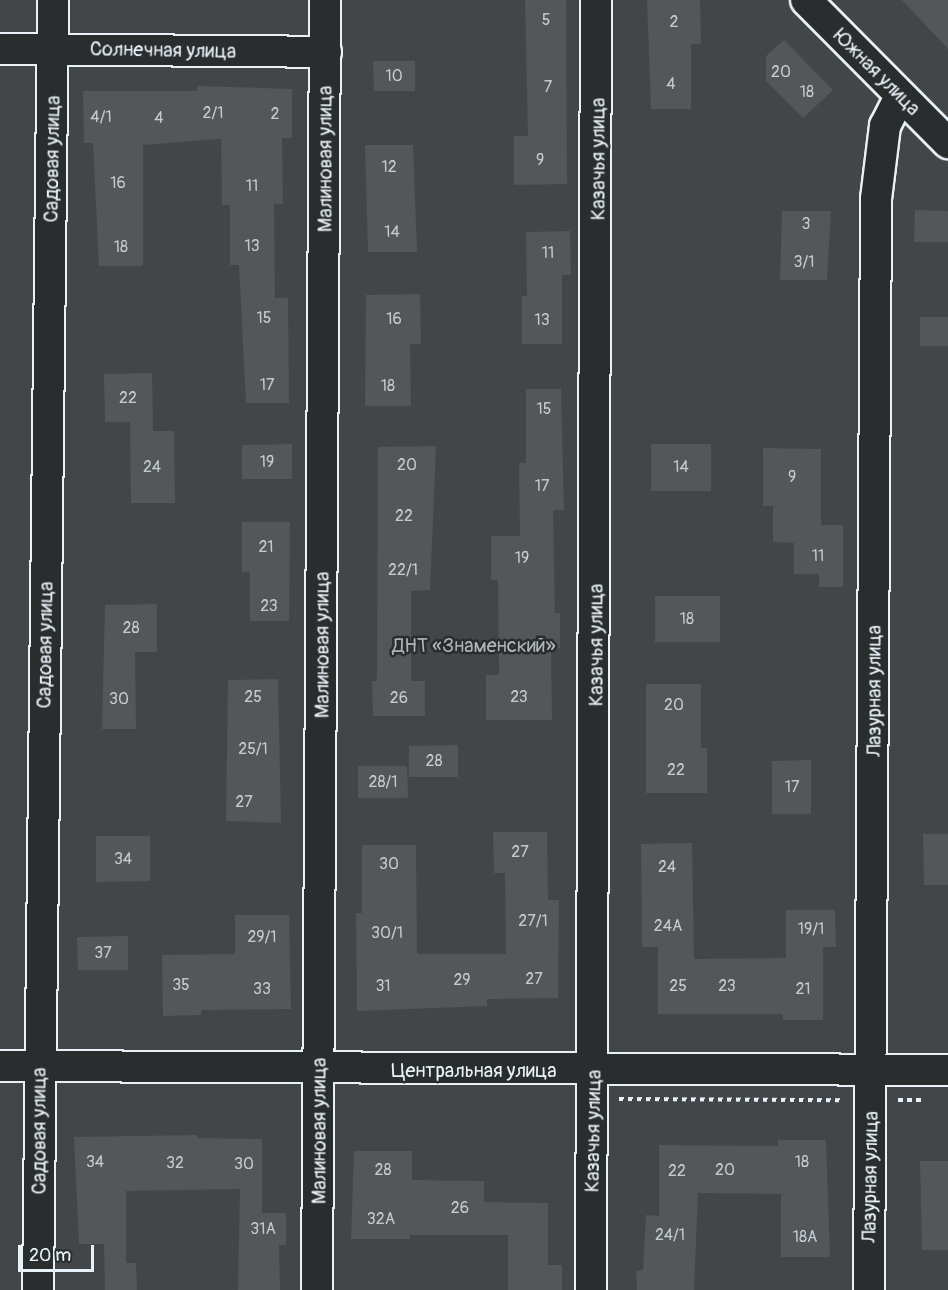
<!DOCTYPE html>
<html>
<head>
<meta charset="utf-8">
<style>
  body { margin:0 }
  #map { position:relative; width:948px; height:1290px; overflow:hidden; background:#2a2d2e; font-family:Pangolin,sans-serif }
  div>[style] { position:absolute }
  .green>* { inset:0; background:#424648 }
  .building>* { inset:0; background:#535759 }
  .path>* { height:4px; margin-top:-2px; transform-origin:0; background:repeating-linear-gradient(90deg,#e8f1f8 0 4.5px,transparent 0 9px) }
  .roads { filter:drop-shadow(2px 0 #e8f1f8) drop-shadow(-2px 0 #e8f1f8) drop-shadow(0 2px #e8f1f8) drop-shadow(0 -2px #e8f1f8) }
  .minor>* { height:30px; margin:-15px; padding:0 15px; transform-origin:15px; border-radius:15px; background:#2a2d2e }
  span { translate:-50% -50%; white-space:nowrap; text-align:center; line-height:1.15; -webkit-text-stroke:5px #2a2d2e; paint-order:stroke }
  .number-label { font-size:16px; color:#c3cad0 }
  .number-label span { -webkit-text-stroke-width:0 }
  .street-label { font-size:20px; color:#e8f1f8 }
  .park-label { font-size:20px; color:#aeb5ba }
  .scale { position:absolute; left:18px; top:1245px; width:76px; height:27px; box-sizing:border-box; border:3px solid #e8f1f8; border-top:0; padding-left:8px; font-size:18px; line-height:21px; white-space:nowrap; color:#e8f1f8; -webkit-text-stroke:4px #2a2d2e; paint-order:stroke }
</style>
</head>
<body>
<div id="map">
  <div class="green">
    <i style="clip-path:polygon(0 0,948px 0,948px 1290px,0 1290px)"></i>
  </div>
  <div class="building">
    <i style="clip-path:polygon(525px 0,566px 0,567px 184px,514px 185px,514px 136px,528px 136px)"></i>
    <i style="clip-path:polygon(647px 0,700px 0,701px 44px,691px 44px,691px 109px,651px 109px)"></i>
    <i style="clip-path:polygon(902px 0,948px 0,948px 49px)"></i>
    <i style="clip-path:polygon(784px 40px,833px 90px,803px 118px,766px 81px,766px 56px)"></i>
    <i style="clip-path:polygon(373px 61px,415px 61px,415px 91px,374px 91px)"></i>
    <i style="clip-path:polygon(197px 86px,292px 89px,292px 138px,282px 138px,283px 204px,274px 204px,275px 298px,288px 298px,289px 403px,246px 403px,239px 265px,230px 265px,230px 205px,222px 205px,221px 139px,143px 145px,143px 266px,99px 266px,93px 143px,84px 143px,83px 91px,197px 91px)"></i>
    <i style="clip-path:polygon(365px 145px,413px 145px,417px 252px,368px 252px)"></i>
    <i style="clip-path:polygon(915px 210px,948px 211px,948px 242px,914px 242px)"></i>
    <i style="clip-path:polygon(782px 211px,831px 211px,827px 280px,780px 280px)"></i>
    <i style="clip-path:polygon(570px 231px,571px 275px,562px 275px,562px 344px,522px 344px,522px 296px,527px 296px,526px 232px)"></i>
    <i style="clip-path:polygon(420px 294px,421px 344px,410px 344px,411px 406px,365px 406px,366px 295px)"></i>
    <i style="clip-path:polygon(920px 317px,948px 317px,948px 346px,920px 346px)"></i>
    <i style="clip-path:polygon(152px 373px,153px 431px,174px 431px,175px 503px,131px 503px,130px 422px,105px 422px,104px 374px)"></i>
    <i style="clip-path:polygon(526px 389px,561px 389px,564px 510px,553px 510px,555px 613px,560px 613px,560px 648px,551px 648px,552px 720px,486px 720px,486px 675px,499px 675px,498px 580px,491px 580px,491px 536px,520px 536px,519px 463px,526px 463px)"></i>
    <i style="clip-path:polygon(292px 444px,292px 479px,242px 479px,242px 445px)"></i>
    <i style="clip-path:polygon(651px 444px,711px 444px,711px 491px,651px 491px)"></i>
    <i style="clip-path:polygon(436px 446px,430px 590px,411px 591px,411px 681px,425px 681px,425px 716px,373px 716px,372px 681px,377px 681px,378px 447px)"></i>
    <i style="clip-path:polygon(763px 448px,821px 449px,821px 525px,843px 525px,843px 587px,819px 587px,819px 574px,794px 574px,794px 543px,773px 542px,773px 506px,763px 506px)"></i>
    <i style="clip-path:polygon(242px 522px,290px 522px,289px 621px,250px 621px,250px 572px,242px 572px)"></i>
    <i style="clip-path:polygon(655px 596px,720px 596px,720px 642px,655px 642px)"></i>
    <i style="clip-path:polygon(157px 604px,157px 652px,135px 652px,136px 729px,102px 729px,105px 605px)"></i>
    <i style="clip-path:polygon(278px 679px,281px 823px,226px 821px,228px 680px)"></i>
    <i style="clip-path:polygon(646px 684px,701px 684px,701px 748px,707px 748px,707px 793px,646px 793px)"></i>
    <i style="clip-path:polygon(458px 745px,458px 777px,409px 777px,409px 746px)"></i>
    <i style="clip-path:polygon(811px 760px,811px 814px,772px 814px,772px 761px)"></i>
    <i style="clip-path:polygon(358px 766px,407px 766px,408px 798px,358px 798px)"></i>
    <i style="clip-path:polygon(493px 832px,547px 832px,548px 900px,559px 900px,558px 998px,487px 999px,487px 1006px,357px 1011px,356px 913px,362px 913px,362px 845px,416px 845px,417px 954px,506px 954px,505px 873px,494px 873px)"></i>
    <i style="clip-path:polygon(923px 834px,948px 834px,948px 885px,924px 885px)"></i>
    <i style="clip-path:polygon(96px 836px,150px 836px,150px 881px,96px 882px)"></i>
    <i style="clip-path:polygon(692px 843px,694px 959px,786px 958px,786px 910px,835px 910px,836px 947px,823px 947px,823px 1020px,783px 1020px,783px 1014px,658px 1014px,658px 947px,642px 947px,641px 844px)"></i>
    <i style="clip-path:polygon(235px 915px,289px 915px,291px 1009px,201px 1010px,201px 1015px,163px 1016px,162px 955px,235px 954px)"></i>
    <i style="clip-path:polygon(128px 936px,128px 970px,78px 970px,77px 937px)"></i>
    <i style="clip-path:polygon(197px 1135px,197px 1138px,262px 1139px,262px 1213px,286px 1213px,286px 1245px,279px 1245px,280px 1290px,238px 1290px,240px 1189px,126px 1191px,126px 1263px,136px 1263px,137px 1290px,105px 1290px,104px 1244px,79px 1244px,74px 1137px)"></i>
    <i style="clip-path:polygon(778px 1140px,826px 1140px,830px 1257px,781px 1257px,781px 1194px,698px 1193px,694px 1290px,637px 1290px,636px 1271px,643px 1270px,646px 1215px,659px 1216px,659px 1145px,778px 1146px)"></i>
    <i style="clip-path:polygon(354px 1151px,412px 1151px,412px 1180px,484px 1181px,484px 1202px,548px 1203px,548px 1265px,562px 1265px,562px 1290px,508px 1290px,508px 1235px,410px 1235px,410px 1239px,351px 1239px)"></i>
    <i style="clip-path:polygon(920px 1161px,948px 1161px,948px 1250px,922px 1250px)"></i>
  </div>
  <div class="path">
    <i style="left:619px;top:1099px;width:223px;rotate:0.3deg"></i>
    <i style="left:898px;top:1100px;width:25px"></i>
  </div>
  <div class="roads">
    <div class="minor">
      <i style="left:806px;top:0;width:202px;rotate:45.2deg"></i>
      <i style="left:0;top:49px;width:326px;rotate:0.5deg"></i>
      <i style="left:0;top:1066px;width:948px;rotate:0.24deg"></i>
      <i style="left:38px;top:1290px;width:1290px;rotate:-89.33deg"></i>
      <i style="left:317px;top:1290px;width:1290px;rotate:-89.64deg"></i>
      <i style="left:591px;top:1290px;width:1290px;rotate:-89.78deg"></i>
      <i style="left:869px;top:1290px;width:1091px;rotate:-89.63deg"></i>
      <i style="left:876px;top:199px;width:74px;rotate:-83deg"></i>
      <i style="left:885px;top:126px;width:33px;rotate:-63deg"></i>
    </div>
  </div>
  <div class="number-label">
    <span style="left:546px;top:20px">5</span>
    <span style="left:674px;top:22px">2</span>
    <span style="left:781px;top:72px">20</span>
    <span style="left:394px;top:76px">10</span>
    <span style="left:671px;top:84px">4</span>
    <span style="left:548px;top:87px">7</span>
    <span style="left:807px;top:92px">18</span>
    <span style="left:213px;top:113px">2/1</span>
    <span style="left:275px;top:114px">2</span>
    <span style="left:101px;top:117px">4/1</span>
    <span style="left:159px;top:118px">4</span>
    <span style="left:540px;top:160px">9</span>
    <span style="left:389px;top:167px">12</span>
    <span style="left:118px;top:183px">16</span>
    <span style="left:252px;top:186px">11</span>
    <span style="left:806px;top:224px">3</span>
    <span style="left:392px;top:232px">14</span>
    <span style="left:252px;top:246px">13</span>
    <span style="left:121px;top:247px">18</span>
    <span style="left:548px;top:253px">11</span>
    <span style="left:804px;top:262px">3/1</span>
    <span style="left:264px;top:318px">15</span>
    <span style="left:394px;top:319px">16</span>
    <span style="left:542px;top:320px">13</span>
    <span style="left:267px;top:385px">17</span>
    <span style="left:388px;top:386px">18</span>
    <span style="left:128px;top:398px">22</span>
    <span style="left:544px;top:409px">15</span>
    <span style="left:267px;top:462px">19</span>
    <span style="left:407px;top:465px">20</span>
    <span style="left:152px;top:467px">24</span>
    <span style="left:681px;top:467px">14</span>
    <span style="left:792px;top:477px">9</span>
    <span style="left:542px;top:486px">17</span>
    <span style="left:404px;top:516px">22</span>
    <span style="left:266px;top:547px">21</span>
    <span style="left:818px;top:556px">11</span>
    <span style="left:522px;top:558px">19</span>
    <span style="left:403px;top:570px">22/1</span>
    <span style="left:269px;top:606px">23</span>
    <span style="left:687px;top:619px">18</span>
    <span style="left:131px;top:628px">28</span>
    <span style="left:253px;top:697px">25</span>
    <span style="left:519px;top:697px">23</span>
    <span style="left:399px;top:698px">26</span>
    <span style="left:119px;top:699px">30</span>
    <span style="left:674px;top:705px">20</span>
    <span style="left:253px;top:749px">25/1</span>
    <span style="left:434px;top:761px">28</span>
    <span style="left:676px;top:770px">22</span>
    <span style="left:383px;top:782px">28/1</span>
    <span style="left:792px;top:787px">17</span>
    <span style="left:244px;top:802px">27</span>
    <span style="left:520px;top:852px">27</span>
    <span style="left:123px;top:859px">34</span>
    <span style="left:389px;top:864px">30</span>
    <span style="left:667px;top:867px">24</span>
    <span style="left:533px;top:921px">27/1</span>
    <span style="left:668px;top:926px">24А</span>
    <span style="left:811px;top:929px">19/1</span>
    <span style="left:387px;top:933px">30/1</span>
    <span style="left:262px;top:937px">29/1</span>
    <span style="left:103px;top:953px">37</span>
    <span style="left:534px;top:979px">27</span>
    <span style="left:462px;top:980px">29</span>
    <span style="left:181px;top:985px">35</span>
    <span style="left:383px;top:986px">31</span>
    <span style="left:678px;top:986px">25</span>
    <span style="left:727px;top:986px">23</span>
    <span style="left:262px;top:989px">33</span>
    <span style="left:803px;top:989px">21</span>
    <span style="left:95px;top:1162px">34</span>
    <span style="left:802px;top:1162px">18</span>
    <span style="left:175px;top:1163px">32</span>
    <span style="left:244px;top:1164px">30</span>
    <span style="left:383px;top:1170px">28</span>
    <span style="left:725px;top:1170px">20</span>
    <span style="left:677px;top:1171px">22</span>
    <span style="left:460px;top:1208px">26</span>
    <span style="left:381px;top:1219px">32А</span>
    <span style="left:263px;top:1229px">31А</span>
    <span style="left:670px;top:1235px">24/1</span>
    <span style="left:805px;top:1237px">18А</span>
  </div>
  <div class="street-label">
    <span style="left:163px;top:50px;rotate:1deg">Солнечная улица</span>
    <span style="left:877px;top:72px;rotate:45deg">Южная улица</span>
    <span style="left:52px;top:159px;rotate:-89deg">Садовая улица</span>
    <span style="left:325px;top:159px;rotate:-90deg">Малиновая улица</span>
    <span style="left:598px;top:159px;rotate:-90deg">Казачья улица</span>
    <span style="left:45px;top:645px;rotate:-89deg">Садовая улица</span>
    <span style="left:322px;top:645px;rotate:-90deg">Малиновая улица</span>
    <span style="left:596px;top:645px;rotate:-90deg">Казачья улица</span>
    <span style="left:874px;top:691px;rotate:-90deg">Лазурная улица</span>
    <span style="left:474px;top:1070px">Центральная улица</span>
    <span style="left:39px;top:1131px;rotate:-90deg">Садовая улица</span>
    <span style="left:319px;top:1131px;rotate:-90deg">Малиновая улица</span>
    <span style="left:593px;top:1131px;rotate:-89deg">Казачья улица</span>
    <span style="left:870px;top:1177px;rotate:-89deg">Лазурная улица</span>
  </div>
  <div class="park-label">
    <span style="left:474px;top:645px">ДНТ «Знаменский»</span>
  </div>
  <div class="scale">20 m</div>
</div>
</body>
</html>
